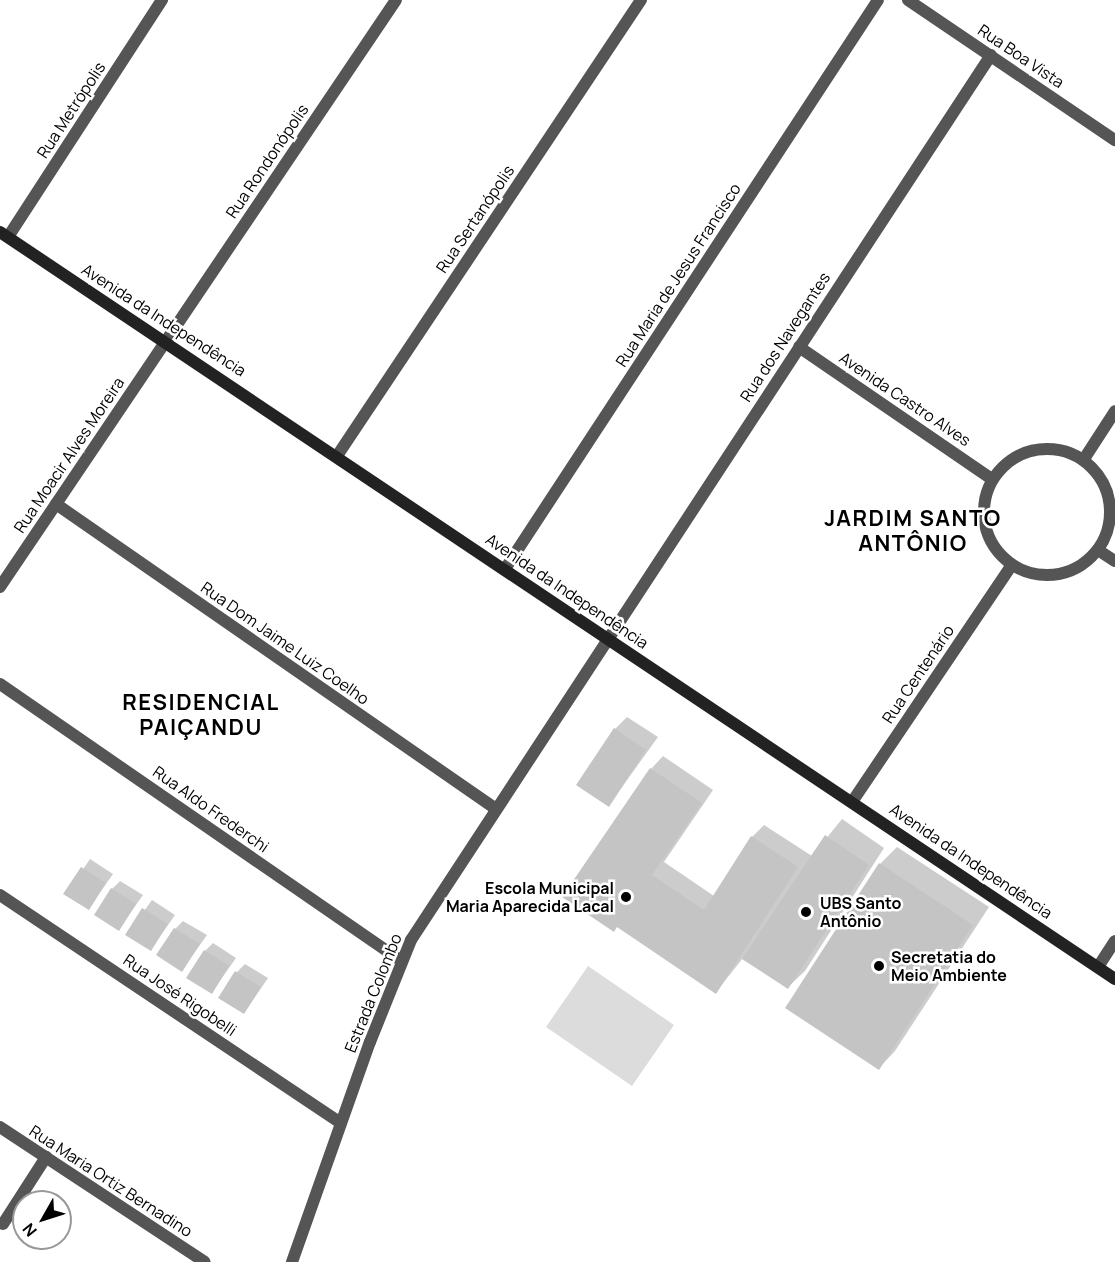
<!DOCTYPE html>
<html>
<head>
<meta charset="utf-8">
<style>
  body { margin:0 }
  #map { position:relative; width:1115px; height:1262px; overflow:hidden; background:#fff; font-family:Manrope,sans-serif }
  div>[style] { position:absolute }
  .green>* { inset:0; background:#dcdcdc }
  .shadow>* { inset:0; background:#0003 }
  .building>* { inset:0; background:#c4c4c4 }
  .street>* { height:12px; margin:-6px; padding:0 6px; transform-origin:6px; border-radius:6px; background:#555 }
  .street>.ring { margin:-6px; padding:0; box-sizing:content-box; background:none; border:12px solid #555; border-radius:50% }
  .secondary>* { height:12px; margin:-6px; padding:0 6px; transform-origin:6px; border-radius:6px; background:#222 }
  .dots>* { width:16px; height:16px; translate:-50% -50%; box-sizing:border-box; border:3px solid #fff; border-radius:50% }
  span { translate:-50% -50%; white-space:nowrap; text-align:center; line-height:1.15; -webkit-text-stroke:5px #fff; paint-order:stroke }
  .street-label { font-size:16px; color:#000 }
  .poi-label { font-size:16px; color:#000; font-weight:700 }
  .right { translate:-100% -50%; text-align:right }
  .left { translate:0 -50%; text-align:left }
  .district-label { font-size:22px; color:#000; font-weight:700; letter-spacing:1.5px }
  .north { position:absolute; left:12px; top:1190px; width:60px; height:60px; box-sizing:border-box; background:#fff; border:2px solid #999; border-radius:50%; rotate:231deg; font-size:16px; font-weight:700; line-height:24px; text-align:center; color:#000 }
  .north::after { content:''; display:block; margin:auto; width:21px; height:27px; background:#000; clip-path:polygon(50% 0,100% 100%,50% 72%,0 100%) }
</style>
</head>
<body>
<div id="map">
  <div class="green">
    <i style="clip-path:polygon(588px 966px,674px 1025px,632px 1086px,546px 1027px)"></i>
  </div>
  <div class="shadow">
    <i style="clip-path:polygon(627px 717px,658px 737px,609px 805px,615px 729px)"></i>
    <i style="clip-path:polygon(663px 756px,713px 790px,664px 862px,714px 896px,752px 837px,764px 825px,812px 856px,842px 819px,884px 848px,805px 971px,788px 987px,743px 958px,716px 992px,618px 926px,651px 769px)"></i>
    <i style="clip-path:polygon(897px 847px,989px 907px,895px 1051px,879px 1068px,787px 1007px,880px 864px)"></i>
    <i style="clip-path:polygon(90px 859px,113px 874px,89px 908px,66px 894px)"></i>
    <i style="clip-path:polygon(120px 881px,143px 895px,119px 929px,112px 889px)"></i>
    <i style="clip-path:polygon(152px 900px,175px 915px,151px 949px,127px 934px)"></i>
    <i style="clip-path:polygon(183px 921px,207px 935px,182px 970px,175px 929px)"></i>
    <i style="clip-path:polygon(213px 943px,236px 958px,212px 992px,205px 951px)"></i>
    <i style="clip-path:polygon(245px 964px,268px 978px,244px 1013px,237px 972px)"></i>
  </div>
  <div class="building">
    <i style="clip-path:polygon(614px 728px,646px 750px,609px 807px,576px 785px)"></i>
    <i style="clip-path:polygon(650px 768px,702px 803px,652px 875px,704px 910px,751px 836px,798px 867px,716px 994px,617px 927px,614px 932px,562px 897px)"></i>
    <i style="clip-path:polygon(825px 835px,869px 865px,788px 989px,742px 959px)"></i>
    <i style="clip-path:polygon(879px 863px,973px 925px,879px 1070px,785px 1008px)"></i>
    <i style="clip-path:polygon(81px 867px,106px 883px,89px 910px,63px 894px)"></i>
    <i style="clip-path:polygon(111px 888px,136px 904px,119px 931px,94px 915px)"></i>
    <i style="clip-path:polygon(142px 908px,168px 924px,151px 951px,125px 935px)"></i>
    <i style="clip-path:polygon(174px 928px,200px 944px,182px 972px,156px 955px)"></i>
    <i style="clip-path:polygon(204px 950px,229px 966px,212px 994px,186px 978px)"></i>
    <i style="clip-path:polygon(235px 971px,261px 987px,244px 1014px,218px 998px)"></i>
  </div>
  <div class="street">
    <i style="left:908px;top:0;width:250px;rotate:34.1deg"></i>
    <i style="left:8px;top:237px;width:283px;rotate:-57deg"></i>
    <i style="left:799px;top:347px;width:234px;rotate:34.4deg"></i>
    <i class="ring" style="left:984px;top:449px;width:114px;height:114px"></i>
    <i style="left:337px;top:456px;width:548px;rotate:-56.31deg"></i>
    <i style="left:1084px;top:459px;width:57px;rotate:-57.1deg"></i>
    <i style="left:56px;top:504px;width:535px;rotate:34.73deg"></i>
    <i style="left:1098px;top:550px;width:20px;rotate:33deg"></i>
    <i style="left:505px;top:569px;width:680px;rotate:-56.75deg"></i>
    <i style="left:0;top:587px;width:708px;rotate:-56deg"></i>
    <i style="left:0;top:684px;width:488px;rotate:34.6deg"></i>
    <i style="left:852px;top:802px;width:285px;rotate:-56deg"></i>
    <i style="left:0;top:895px;width:410px;rotate:33.8deg"></i>
    <i style="left:1098px;top:967px;width:31px;rotate:-57deg"></i>
    <i style="left:0;top:1127px;width:245px;rotate:33.4deg"></i>
    <i style="left:3px;top:1224px;width:80px;rotate:-57.3deg"></i>
    <i style="left:292px;top:1262px;width:233px;rotate:-70.5deg"></i>
    <i style="left:370px;top:1042px;width:110px;rotate:-68.1deg"></i>
    <i style="left:411px;top:940px;width:1058px;rotate:-56.76deg"></i>
  </div>
  <div class="secondary">
    <i style="left:0;top:232px;width:1342px;rotate:33.82deg"></i>
  </div>
  <div class="dots">
    <i style="left:626px;top:897px;background:#000"></i>
    <i style="left:806px;top:912px;background:#000"></i>
    <i style="left:879px;top:966px;background:#000"></i>
  </div>
  <div class="street-label">
    <span style="left:1021px;top:56px;rotate:34deg">Rua Boa Vista</span>
    <span style="left:71px;top:110px;rotate:-57deg">Rua Metrópolis</span>
    <span style="left:267px;top:161px;rotate:-56deg">Rua Rondonópolis</span>
    <span style="left:475px;top:219px;rotate:-56deg">Rua Sertanópolis</span>
    <span style="left:678px;top:275px;rotate:-57deg">Rua Maria de Jesus Francisco</span>
    <span style="left:164px;top:320px;rotate:33deg">Avenida da Independência</span>
    <span style="left:785px;top:337px;rotate:-57deg">Rua dos Navegantes</span>
    <span style="left:905px;top:399px;rotate:34deg">Avenida Castro Alves</span>
    <span style="left:69px;top:455px;rotate:-56deg">Rua Moacir Alves Moreira</span>
    <span style="left:567px;top:591px;rotate:34deg">Avenida da Independência</span>
    <span style="left:285px;top:643px;rotate:35deg">Rua Dom Jaime Luiz Coelho</span>
    <span style="left:918px;top:674px;rotate:-56deg">Rua Centenário</span>
    <span style="left:211px;top:809px;rotate:35deg">Rua Aldo Frederchi</span>
    <span style="left:971px;top:861px;rotate:34deg">Avenida da Independência</span>
    <span style="left:373px;top:993px;rotate:-68deg">Estrada Colombo</span>
    <span style="left:180px;top:995px;rotate:34deg">Rua José Rigobelli</span>
    <span style="left:111px;top:1181px;rotate:33deg">Rua Maria Ortiz Bernadino</span>
  </div>
  <div class="poi-label">
    <span class="right" style="left:614px;top:897px">Escola Municipal<br>Maria Aparecida Lacal</span>
    <span class="left" style="left:820px;top:912px">UBS Santo<br>Antônio</span>
    <span class="left" style="left:891px;top:966px">Secretatia do<br>Meio Ambiente</span>
  </div>
  <div class="district-label">
    <span style="left:913px;top:531px">JARDIM SANTO<br>ANTÔNIO</span>
    <span style="left:201px;top:715px">RESIDENCIAL<br>PAIÇANDU</span>
  </div>
  <div class="north">N</div>
</div>
</body>
</html>
